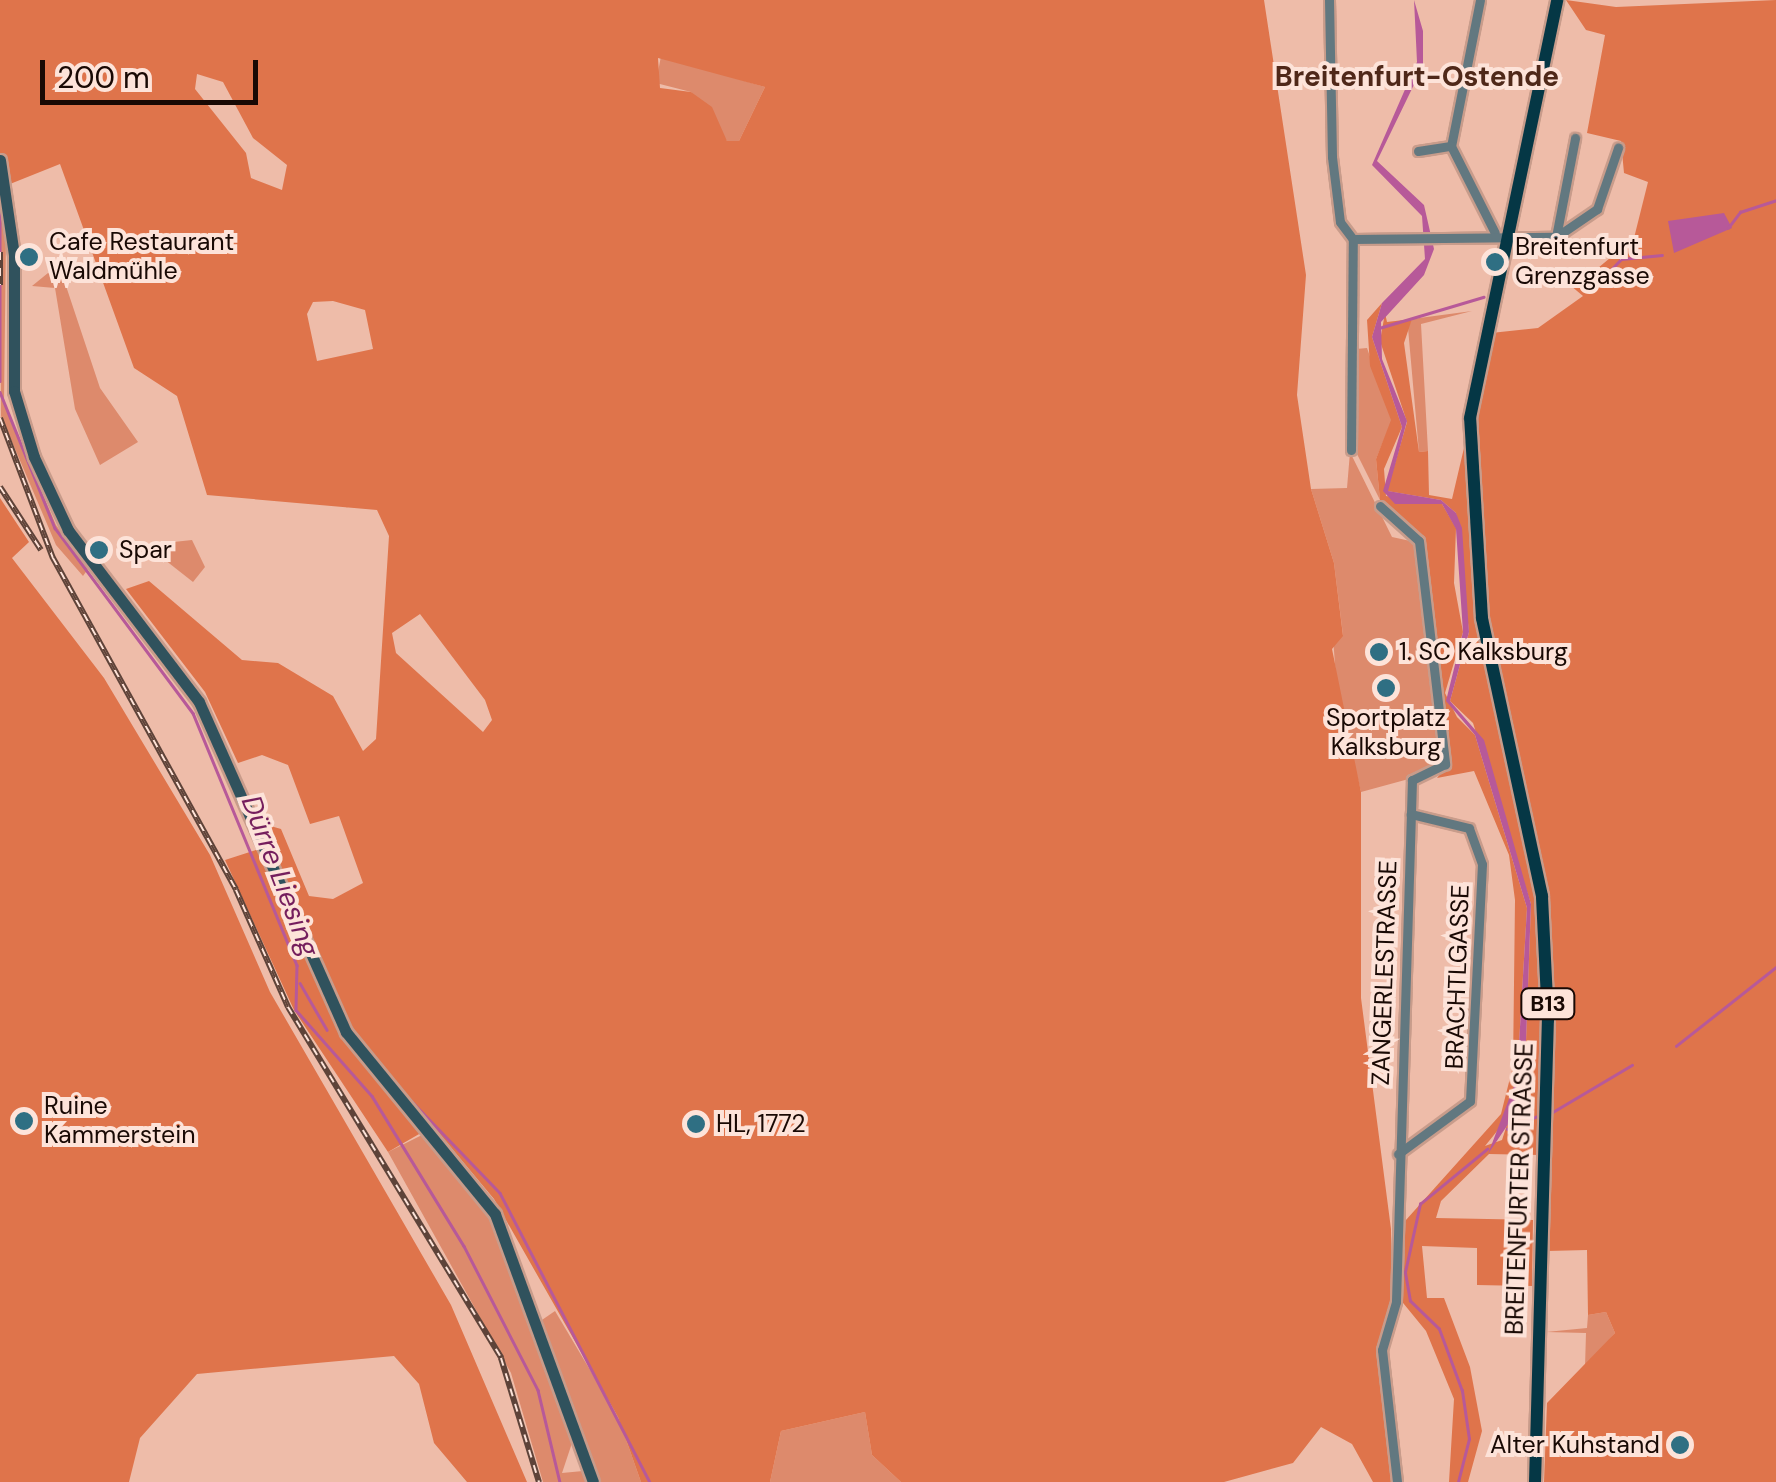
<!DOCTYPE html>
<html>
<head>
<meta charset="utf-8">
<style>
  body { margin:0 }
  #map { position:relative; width:1776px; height:1482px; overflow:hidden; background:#eebca9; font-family:"DM Sans",sans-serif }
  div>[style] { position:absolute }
  .green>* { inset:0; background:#dd8a6c }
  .forest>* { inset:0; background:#df744b }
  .water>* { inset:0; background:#b75999 }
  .stream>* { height:2.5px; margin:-1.25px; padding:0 1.25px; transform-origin:1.25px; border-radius:1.25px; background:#b75999 }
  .roads { filter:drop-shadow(2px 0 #c89c8b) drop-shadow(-2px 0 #c89c8b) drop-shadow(0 2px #c89c8b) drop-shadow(0 -2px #c89c8b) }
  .street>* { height:9px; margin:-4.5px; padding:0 4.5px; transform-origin:4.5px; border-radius:4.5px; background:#627880 }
  .secondary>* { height:11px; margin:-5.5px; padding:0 5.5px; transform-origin:5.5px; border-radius:5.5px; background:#30525d }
  .primary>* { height:12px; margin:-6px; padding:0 6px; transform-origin:6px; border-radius:6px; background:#053745 }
  .rail>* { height:6px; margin-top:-3px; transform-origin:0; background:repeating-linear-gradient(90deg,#fde3d9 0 8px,#5e4339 0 16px); box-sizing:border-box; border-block:2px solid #5e4339 }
  .dots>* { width:28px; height:28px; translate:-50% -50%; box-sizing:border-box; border:5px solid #fde3d9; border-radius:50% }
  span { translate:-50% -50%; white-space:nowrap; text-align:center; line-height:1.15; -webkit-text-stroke:8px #fde3d9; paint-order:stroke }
  .shield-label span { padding:2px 8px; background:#fde3d9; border:2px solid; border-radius:8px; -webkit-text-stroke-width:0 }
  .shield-label { font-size:22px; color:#190904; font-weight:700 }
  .poi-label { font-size:25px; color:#190904 }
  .left { translate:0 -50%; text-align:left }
  .right { translate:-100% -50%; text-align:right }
  .street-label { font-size:25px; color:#190904 }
  .neighbourhood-label { font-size:28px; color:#4f2819; font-weight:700 }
  .water-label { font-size:28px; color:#751e5d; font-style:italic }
  .scale { position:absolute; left:40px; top:60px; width:218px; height:45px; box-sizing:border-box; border:5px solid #190904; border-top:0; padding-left:12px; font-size:30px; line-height:35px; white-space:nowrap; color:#190904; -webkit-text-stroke:8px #fde3d9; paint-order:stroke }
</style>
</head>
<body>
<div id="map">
  <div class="green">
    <i style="clip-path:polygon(661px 56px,765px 87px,739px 141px,727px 141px,691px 92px,656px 83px)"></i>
    <i style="clip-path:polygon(0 184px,6px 236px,4px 403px,56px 525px,88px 569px,83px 576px,56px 545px,1px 416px)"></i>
    <i style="clip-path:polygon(48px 273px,64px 280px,100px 388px,138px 442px,100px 465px,75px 409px,55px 288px,32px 286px)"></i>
    <i style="clip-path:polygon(1472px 311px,1421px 324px,1428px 451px,1419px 452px,1408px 328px,1412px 319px)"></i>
    <i style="clip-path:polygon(1367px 348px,1392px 420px,1376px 459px,1380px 500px,1355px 450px,1356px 349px)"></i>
    <i style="clip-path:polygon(1350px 452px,1392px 537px,1415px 542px,1442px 760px,1438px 771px,1361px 792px,1337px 692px,1333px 637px,1343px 635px,1334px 563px,1311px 489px,1347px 488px)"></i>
    <i style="clip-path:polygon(192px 540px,205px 567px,193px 582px,146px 545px)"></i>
    <i style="clip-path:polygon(422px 1135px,488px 1213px,572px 1443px,562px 1473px,583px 1471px,587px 1482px,543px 1482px,511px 1373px,388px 1152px)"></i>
    <i style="clip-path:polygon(555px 1311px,618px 1417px,641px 1482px,595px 1482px,539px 1322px)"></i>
    <i style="clip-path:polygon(1606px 1312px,1615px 1333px,1585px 1367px,1586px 1333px,1546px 1332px,1587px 1328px,1588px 1315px)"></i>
    <i style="clip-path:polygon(865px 1412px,872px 1455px,901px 1482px,770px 1482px,781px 1431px)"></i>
  </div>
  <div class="forest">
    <i style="clip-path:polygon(evenodd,0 0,1264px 0,1306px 275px,1297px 395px,1311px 489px,1334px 563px,1343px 636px,1332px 649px,1361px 792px,1361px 998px,1391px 1229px,1392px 1304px,1379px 1351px,1392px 1482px,1373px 1482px,1352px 1444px,1321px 1427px,1293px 1463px,1224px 1482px,901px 1482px,872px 1455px,865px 1412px,781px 1431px,770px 1482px,641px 1482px,618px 1417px,494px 1199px,433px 1126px,388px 1152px,294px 1010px,225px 860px,268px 846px,260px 823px,281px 829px,309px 896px,333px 899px,363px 883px,339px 816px,310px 824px,288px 765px,262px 755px,238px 763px,205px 692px,126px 589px,149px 581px,242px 660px,278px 663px,333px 696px,363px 751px,376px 739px,389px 536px,377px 510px,207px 495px,177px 396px,134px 368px,60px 164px,0 188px,0 0,658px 58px,765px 87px,739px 141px,727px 141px,712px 107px,691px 92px,660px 88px,658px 58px,0 0,197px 74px,223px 82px,253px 138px,287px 165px,282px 190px,251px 178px,246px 153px,195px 89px,197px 74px,0 0,333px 301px,365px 310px,373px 349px,317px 361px,307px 314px,313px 302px,333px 301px,0 0,420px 614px,485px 700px,492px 720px,483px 732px,396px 653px,392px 633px,420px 614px)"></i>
    <i style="clip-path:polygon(1566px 0,1616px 7px,1776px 0,1776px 1482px,1544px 1482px,1547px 1403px,1615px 1333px,1606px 1312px,1588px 1315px,1587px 1250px,1547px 1251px,1545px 1155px,1489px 1154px,1441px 1201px,1436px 1218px,1533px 1220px,1532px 1286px,1477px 1285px,1477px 1248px,1422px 1246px,1427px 1298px,1444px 1298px,1470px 1367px,1482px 1431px,1468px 1482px,1449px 1482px,1454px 1399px,1426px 1331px,1399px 1298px,1397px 1230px,1501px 1114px,1513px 1066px,1515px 900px,1509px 855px,1474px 771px,1437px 778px,1449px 763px,1422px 539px,1380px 500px,1376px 459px,1391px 420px,1370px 366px,1367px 320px,1382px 303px,1372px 337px,1402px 427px,1384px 469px,1386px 496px,1442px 504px,1456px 528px,1454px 583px,1463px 632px,1445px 693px,1457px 717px,1475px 735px,1527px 908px,1517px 1078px,1502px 1125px,1485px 1146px,1502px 1140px,1525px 1069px,1531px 904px,1473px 723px,1450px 701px,1469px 632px,1456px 513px,1441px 500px,1387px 491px,1407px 422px,1380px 341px,1385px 313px,1387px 322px,1412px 319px,1404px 343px,1419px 452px,1428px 451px,1429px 495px,1452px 499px,1491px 333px,1538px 328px,1583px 296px,1564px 280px,1598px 268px,1634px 238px,1648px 182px,1624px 173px,1621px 141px,1587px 133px,1605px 35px,1586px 30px)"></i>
    <i style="clip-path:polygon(0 498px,29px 542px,12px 558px,104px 678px,210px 855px,270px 992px,451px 1305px,527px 1482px,467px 1482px,434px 1443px,419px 1384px,394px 1356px,197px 1374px,140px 1438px,129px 1482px,0 1482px)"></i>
  </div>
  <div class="water">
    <i style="clip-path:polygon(1414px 0,1423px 31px,1423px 66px,1377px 161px,1424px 205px,1434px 249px,1424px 275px,1381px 322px,1382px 359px,1407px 421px,1388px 491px,1441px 500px,1456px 513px,1462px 528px,1469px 632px,1450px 701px,1484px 740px,1531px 904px,1525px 1069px,1511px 1120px,1488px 1154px,1517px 1078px,1527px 908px,1475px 735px,1446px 701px,1463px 632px,1456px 529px,1442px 504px,1395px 504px,1383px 491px,1402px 427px,1372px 337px,1382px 303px,1425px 259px,1422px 216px,1372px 165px,1417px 62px)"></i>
    <i style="clip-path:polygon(1724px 213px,1732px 228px,1674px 253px,1668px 221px)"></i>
  </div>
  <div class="stream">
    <i style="left:0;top:209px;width:172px;rotate:90deg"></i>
    <i style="left:1728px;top:228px;width:20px;rotate:-53deg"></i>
    <i style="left:1740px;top:212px;width:38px;rotate:-18deg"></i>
    <i style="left:1554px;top:280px;width:45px;rotate:2.5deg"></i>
    <i style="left:1599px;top:282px;width:32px;rotate:-46deg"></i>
    <i style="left:1621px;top:259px;width:41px;rotate:-5.6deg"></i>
    <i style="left:1379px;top:328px;width:109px;rotate:-16.6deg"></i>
    <i style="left:0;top:392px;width:147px;rotate:68deg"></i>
    <i style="left:55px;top:528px;width:231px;rotate:53.3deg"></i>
    <i style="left:193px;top:713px;width:273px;rotate:67.6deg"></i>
    <i style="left:297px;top:965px;width:45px;rotate:91.3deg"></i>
    <i style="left:296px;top:1010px;width:115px;rotate:48.5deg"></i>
    <i style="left:372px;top:1096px;width:176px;rotate:58.5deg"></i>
    <i style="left:464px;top:1246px;width:162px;rotate:62.8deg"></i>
    <i style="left:538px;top:1390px;width:95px;rotate:76.6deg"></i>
    <i style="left:300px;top:983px;width:54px;rotate:60.1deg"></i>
    <i style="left:1676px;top:1046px;width:127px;rotate:-38.3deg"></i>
    <i style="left:400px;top:1089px;width:144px;rotate:46.1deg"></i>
    <i style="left:500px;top:1193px;width:326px;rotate:62.6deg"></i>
    <i style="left:1551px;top:1113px;width:94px;rotate:-30.7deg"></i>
    <i style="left:1507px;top:1129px;width:33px;rotate:-23deg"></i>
    <i style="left:1458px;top:1482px;width:44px;rotate:-75.7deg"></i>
    <i style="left:1469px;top:1439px;width:49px;rotate:-98.3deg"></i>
    <i style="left:1462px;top:1391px;width:66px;rotate:-110.4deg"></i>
    <i style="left:1439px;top:1329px;width:40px;rotate:-136deg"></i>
    <i style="left:1410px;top:1301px;width:29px;rotate:-100deg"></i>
    <i style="left:1405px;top:1272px;width:70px;rotate:-77.6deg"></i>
    <i style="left:1420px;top:1204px;width:87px;rotate:-39.4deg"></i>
  </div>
  <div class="roads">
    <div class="street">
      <i style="left:1329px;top:0;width:157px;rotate:88.9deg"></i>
      <i style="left:1332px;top:157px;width:65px;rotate:83deg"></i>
      <i style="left:1340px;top:222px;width:21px;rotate:53deg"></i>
      <i style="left:1480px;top:0;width:149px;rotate:101.2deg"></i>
      <i style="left:1451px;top:146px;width:97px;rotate:63.2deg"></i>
      <i style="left:1418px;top:151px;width:33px;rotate:-9deg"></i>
      <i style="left:1556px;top:237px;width:101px;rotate:-79.1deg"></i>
      <i style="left:1353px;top:239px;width:203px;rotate:-0.6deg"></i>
      <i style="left:1556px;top:237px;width:50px;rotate:-34.3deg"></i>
      <i style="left:1597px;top:209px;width:65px;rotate:-71deg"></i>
      <i style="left:1351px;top:450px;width:211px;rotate:-89.5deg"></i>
      <i style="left:1380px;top:506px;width:52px;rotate:41.9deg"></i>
      <i style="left:1419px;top:541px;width:225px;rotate:83.3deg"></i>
      <i style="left:1445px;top:764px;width:37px;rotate:154deg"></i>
      <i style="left:1412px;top:780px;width:522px;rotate:91.76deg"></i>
      <i style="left:1396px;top:1302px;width:50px;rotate:106.3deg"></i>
      <i style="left:1382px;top:1350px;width:133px;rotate:83.5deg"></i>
      <i style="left:1398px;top:1154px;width:89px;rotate:-36.4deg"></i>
      <i style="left:1470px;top:1101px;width:237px;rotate:-87.1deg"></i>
      <i style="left:1482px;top:864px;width:38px;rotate:-110deg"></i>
      <i style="left:1469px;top:828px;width:60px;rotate:-166.4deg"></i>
    </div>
    <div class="secondary">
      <i style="left:0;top:160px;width:96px;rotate:81.6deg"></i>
      <i style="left:14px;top:255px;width:136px;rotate:90deg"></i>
      <i style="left:14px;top:391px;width:69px;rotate:73.1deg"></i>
      <i style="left:34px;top:457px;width:81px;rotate:65deg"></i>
      <i style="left:68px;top:530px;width:216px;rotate:52.7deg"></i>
      <i style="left:199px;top:702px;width:361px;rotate:66deg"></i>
      <i style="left:346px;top:1032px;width:235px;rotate:50.7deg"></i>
      <i style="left:495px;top:1214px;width:285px;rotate:69.9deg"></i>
    </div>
    <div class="primary">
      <i style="left:1535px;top:1482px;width:462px;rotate:-88.4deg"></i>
      <i style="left:1548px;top:1020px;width:124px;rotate:-92.8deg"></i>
      <i style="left:1542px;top:896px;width:284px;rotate:-102.2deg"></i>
      <i style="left:1482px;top:618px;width:200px;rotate:-93.4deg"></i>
      <i style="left:1470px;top:418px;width:427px;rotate:-78.2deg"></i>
    </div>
  </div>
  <div class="rail">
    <i style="left:0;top:252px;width:33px;rotate:90deg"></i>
    <i style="left:0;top:418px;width:150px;rotate:69.3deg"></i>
    <i style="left:53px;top:558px;width:379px;rotate:61.1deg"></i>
    <i style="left:236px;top:890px;width:128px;rotate:66deg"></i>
    <i style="left:288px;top:1007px;width:411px;rotate:58.7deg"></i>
    <i style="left:501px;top:1358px;width:130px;rotate:73deg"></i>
    <i style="left:0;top:487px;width:75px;rotate:56.9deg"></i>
  </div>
  <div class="dots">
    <i style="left:29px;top:257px;background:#2f6f83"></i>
    <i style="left:1495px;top:262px;background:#2f6f83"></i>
    <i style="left:99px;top:550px;background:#2f6f83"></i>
    <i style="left:1379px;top:652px;background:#2f6f83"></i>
    <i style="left:1386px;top:688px;background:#2f6f83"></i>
    <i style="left:24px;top:1121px;background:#2f6f83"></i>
    <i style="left:696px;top:1124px;background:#2f6f83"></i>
    <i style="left:1680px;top:1445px;background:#2f6f83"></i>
  </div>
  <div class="shield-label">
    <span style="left:1548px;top:1004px">B13</span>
  </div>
  <div class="poi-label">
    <span class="left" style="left:49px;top:257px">Cafe Restaurant<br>Waldmühle</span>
    <span class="left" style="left:1515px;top:262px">Breitenfurt<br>Grenzgasse</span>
    <span class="left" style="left:119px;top:550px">Spar</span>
    <span class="left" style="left:1399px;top:652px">1. SC Kalksburg</span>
    <span style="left:1386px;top:733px">Sportplatz<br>Kalksburg</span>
    <span class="left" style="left:44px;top:1121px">Ruine<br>Kammerstein</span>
    <span class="left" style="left:716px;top:1124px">HL, 1772</span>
    <span class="right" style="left:1660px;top:1445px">Alter Kuhstand</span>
  </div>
  <div class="street-label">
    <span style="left:1385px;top:973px;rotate:-88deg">ZANGERLESTRASSE</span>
    <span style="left:1458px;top:977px;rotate:-88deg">BRACHTLGASSE</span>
    <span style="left:1520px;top:1189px;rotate:-88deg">BREITENFURTER STRASSE</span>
  </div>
  <div class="neighbourhood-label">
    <span style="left:1417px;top:77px">Breitenfurt-Ostende</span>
  </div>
  <div class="water-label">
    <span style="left:280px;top:876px;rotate:69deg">Dürre Liesing</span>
  </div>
  <div class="scale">200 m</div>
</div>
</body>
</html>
